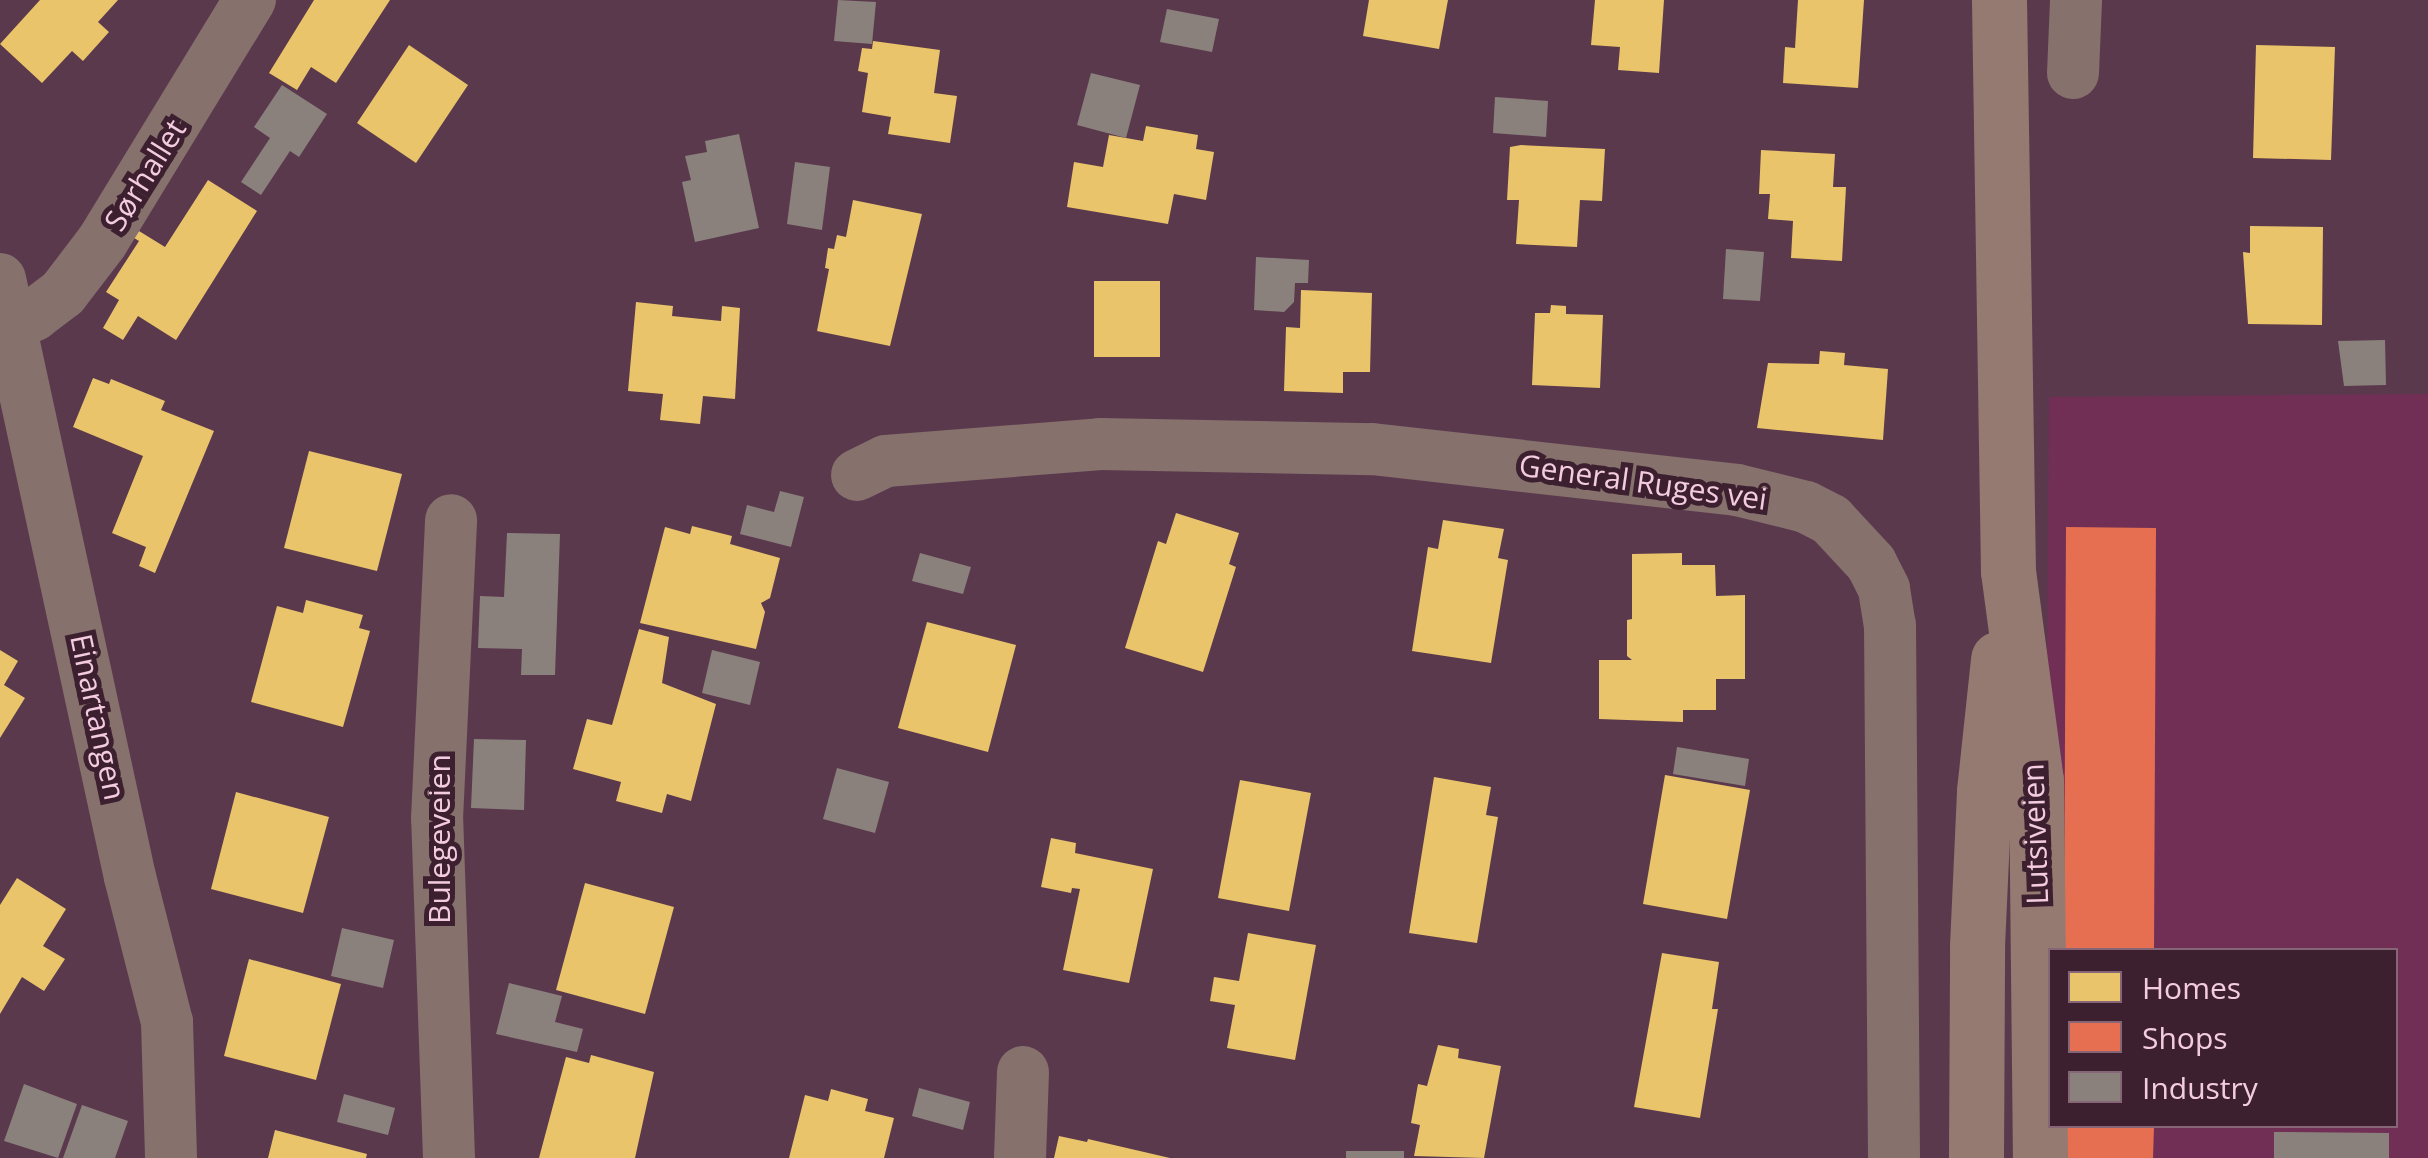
<!DOCTYPE html>
<html>
<head>
<meta charset="utf-8">
<style>
  body { margin:0 }
  #map { position:relative; width:2428px; height:1158px; overflow:hidden; background:#5b394d; font-family:"Open Sans",sans-serif }
  div>[style] { position:absolute }
  .built>* { inset:0; background:#712f56 }
  .homes>* { inset:0; background:#e9c46a }
  .shops>* { inset:0; background:#e76f51 }
  .industry>* { inset:0; background:#8a817c }
  .minor>* { height:52px; margin:-26px; padding:0 26px; transform-origin:26px; border-radius:26px; background:#86716d }
  .major>* { height:55px; margin:-27.5px; padding:0 27.5px; transform-origin:27.5px; border-radius:27.5px; background:#957a72 }
  span { translate:-50% -50%; white-space:nowrap; text-align:center; line-height:1.15; -webkit-text-stroke:10px #3d2030; paint-order:stroke }
  .street-label { font-size:30px; color:#f4cce0 }
  .legend { position:absolute; left:2048px; top:948px; width:350px; height:180px; box-sizing:border-box; background:#3d2030; border:2px solid #866576; margin:0; padding:12px 18px; list-style:none; font-size:30px; color:#f4cce0 }
  .legend li { display:flex; align-items:center; gap:20px; height:50px }
  .legend b { width:50px; border:2px solid #866576 }
</style>
</head>
<body>
<div id="map">
  <div class="built">
    <i style="clip-path:polygon(evenodd,2428px 394px,2428px 1158px,2043px 1158px,2049px 397px,2428px 394px,2050px 950px,2396px 950px,2396px 1126px,2050px 1126px,2050px 950px)"></i>
  </div>
  <div class="homes">
    <i style="clip-path:polygon(40px 0,118px 0,98px 22px,109px 32px,83px 61px,72px 51px,42px 83px,0 44px)"></i>
    <i style="clip-path:polygon(314px 0,390px 0,336px 83px,311px 67px,297px 90px,269px 73px)"></i>
    <i style="clip-path:polygon(1369px 0,1448px 0,1439px 49px,1363px 36px)"></i>
    <i style="clip-path:polygon(1595px 0,1664px 0,1659px 73px,1618px 70px,1620px 47px,1591px 45px)"></i>
    <i style="clip-path:polygon(1798px 0,1864px 0,1858px 88px,1783px 83px,1785px 47px,1795px 48px)"></i>
    <i style="clip-path:polygon(873px 41px,940px 50px,934px 93px,957px 96px,950px 143px,888px 134px,891px 117px,862px 112px,868px 73px,858px 71px,862px 48px,872px 49px)"></i>
    <i style="clip-path:polygon(409px 45px,468px 85px,416px 163px,357px 123px)"></i>
    <i style="clip-path:polygon(2256px 45px,2335px 47px,2331px 160px,2253px 158px)"></i>
    <i style="clip-path:polygon(1146px 126px,1198px 135px,1196px 149px,1214px 152px,1206px 200px,1174px 194px,1168px 224px,1067px 207px,1074px 162px,1103px 167px,1109px 135px,1143px 141px)"></i>
    <i style="clip-path:polygon(1521px 145px,1605px 149px,1602px 201px,1580px 200px,1577px 247px,1516px 244px,1519px 200px,1507px 200px,1510px 147px)"></i>
    <i style="clip-path:polygon(1761px 150px,1835px 154px,1833px 187px,1846px 187px,1842px 261px,1791px 258px,1793px 221px,1768px 219px,1770px 194px,1759px 194px)"></i>
    <i style="clip-path:polygon(208px 180px,257px 211px,176px 340px,138px 316px,123px 340px,103px 328px,119px 300px,106px 292px,139px 241px,134px 238px,139px 231px,165px 247px)"></i>
    <i style="clip-path:polygon(853px 200px,922px 214px,890px 346px,817px 331px,829px 269px,825px 268px,828px 248px,834px 249px,837px 235px,846px 237px)"></i>
    <i style="clip-path:polygon(2250px 226px,2323px 227px,2322px 325px,2248px 324px,2243px 252px,2250px 253px)"></i>
    <i style="clip-path:polygon(1094px 281px,1160px 281px,1160px 357px,1094px 357px)"></i>
    <i style="clip-path:polygon(1301px 290px,1372px 293px,1370px 372px,1343px 372px,1343px 393px,1284px 391px,1286px 327px,1300px 328px)"></i>
    <i style="clip-path:polygon(636px 302px,673px 306px,672px 316px,721px 321px,722px 306px,740px 308px,735px 399px,703px 396px,700px 424px,660px 420px,663px 394px,628px 391px)"></i>
    <i style="clip-path:polygon(1551px 305px,1566px 306px,1566px 314px,1603px 315px,1600px 388px,1532px 385px,1535px 313px,1550px 313px)"></i>
    <i style="clip-path:polygon(1820px 351px,1845px 353px,1844px 365px,1888px 369px,1883px 440px,1757px 428px,1768px 363px,1819px 364px)"></i>
    <i style="clip-path:polygon(93px 378px,109px 384px,111px 379px,165px 401px,161px 410px,214px 431px,155px 573px,139px 566px,146px 547px,112px 533px,143px 456px,73px 427px)"></i>
    <i style="clip-path:polygon(309px 451px,402px 474px,377px 571px,284px 548px)"></i>
    <i style="clip-path:polygon(1176px 513px,1239px 533px,1229px 564px,1236px 567px,1203px 672px,1125px 648px,1158px 541px,1166px 544px)"></i>
    <i style="clip-path:polygon(1443px 520px,1504px 529px,1498px 558px,1508px 560px,1491px 663px,1412px 651px,1428px 547px,1438px 549px)"></i>
    <i style="clip-path:polygon(692px 526px,732px 536px,730px 544px,780px 558px,770px 598px,761px 603px,765px 612px,756px 649px,640px 623px,665px 527px,690px 534px)"></i>
    <i style="clip-path:polygon(1682px 553px,1682px 565px,1715px 565px,1716px 596px,1745px 595px,1745px 679px,1716px 679px,1716px 710px,1683px 710px,1683px 722px,1599px 719px,1599px 660px,1632px 660px,1627px 656px,1627px 620px,1632px 619px,1632px 554px)"></i>
    <i style="clip-path:polygon(306px 600px,363px 615px,359px 628px,370px 631px,343px 727px,251px 702px,277px 606px,303px 613px)"></i>
    <i style="clip-path:polygon(927px 622px,1016px 645px,988px 752px,898px 728px)"></i>
    <i style="clip-path:polygon(639px 629px,669px 637px,662px 683px,716px 704px,691px 801px,667px 794px,662px 813px,616px 801px,621px 782px,573px 769px,587px 719px,612px 725px)"></i>
    <i style="clip-path:polygon(0 650px,18px 661px,4px 685px,25px 698px,0 738px)"></i>
    <i style="clip-path:polygon(1665px 775px,1750px 790px,1727px 919px,1643px 904px)"></i>
    <i style="clip-path:polygon(1434px 777px,1491px 787px,1486px 815px,1498px 817px,1477px 943px,1409px 933px)"></i>
    <i style="clip-path:polygon(1240px 780px,1311px 793px,1289px 911px,1218px 898px)"></i>
    <i style="clip-path:polygon(236px 792px,329px 817px,303px 913px,211px 889px)"></i>
    <i style="clip-path:polygon(1051px 838px,1076px 843px,1075px 853px,1153px 869px,1129px 983px,1063px 970px,1080px 889px,1072px 888px,1071px 893px,1041px 887px)"></i>
    <i style="clip-path:polygon(17px 878px,66px 909px,43px 946px,65px 959px,44px 991px,22px 977px,0 1014px,0 905px)"></i>
    <i style="clip-path:polygon(585px 883px,674px 907px,645px 1014px,556px 990px)"></i>
    <i style="clip-path:polygon(1248px 933px,1316px 945px,1295px 1060px,1227px 1048px,1235px 1005px,1210px 1001px,1214px 977px,1239px 981px)"></i>
    <i style="clip-path:polygon(1662px 953px,1719px 962px,1712px 1009px,1718px 1009px,1700px 1118px,1634px 1107px)"></i>
    <i style="clip-path:polygon(249px 959px,341px 984px,316px 1080px,224px 1056px)"></i>
    <i style="clip-path:polygon(1438px 1045px,1459px 1049px,1458px 1058px,1501px 1066px,1484px 1158px,1414px 1156px,1420px 1125px,1411px 1123px,1418px 1084px,1427px 1086px)"></i>
    <i style="clip-path:polygon(591px 1055px,654px 1072px,635px 1158px,539px 1158px,566px 1057px,589px 1063px)"></i>
    <i style="clip-path:polygon(831px 1089px,868px 1099px,865px 1111px,894px 1118px,884px 1158px,789px 1158px,805px 1095px,828px 1101px)"></i>
    <i style="clip-path:polygon(275px 1130px,367px 1154px,366px 1158px,268px 1158px)"></i>
    <i style="clip-path:polygon(1059px 1136px,1087px 1142px,1088px 1139px,1170px 1158px,1054px 1158px)"></i>
  </div>
  <div class="shops">
    <i style="clip-path:polygon(2066px 527px,2156px 528px,2154px 950px,2064px 950px)"></i>
    <i style="clip-path:polygon(2063px 1126px,2154px 1126px,2153px 1158px,2063px 1158px)"></i>
  </div>
  <div class="industry">
    <i style="clip-path:polygon(838px 0,876px 2px,872px 44px,834px 41px)"></i>
    <i style="clip-path:polygon(1167px 9px,1219px 19px,1212px 52px,1160px 42px)"></i>
    <i style="clip-path:polygon(1091px 73px,1140px 85px,1126px 138px,1077px 125px)"></i>
    <i style="clip-path:polygon(282px 85px,327px 114px,299px 157px,290px 151px,261px 195px,241px 182px,270px 138px,254px 127px)"></i>
    <i style="clip-path:polygon(1495px 97px,1548px 101px,1546px 137px,1493px 133px)"></i>
    <i style="clip-path:polygon(739px 134px,759px 228px,695px 242px,682px 182px,691px 180px,685px 156px,707px 152px,705px 141px)"></i>
    <i style="clip-path:polygon(795px 162px,830px 167px,822px 230px,787px 224px)"></i>
    <i style="clip-path:polygon(1726px 249px,1764px 252px,1760px 301px,1723px 299px)"></i>
    <i style="clip-path:polygon(1256px 257px,1309px 260px,1308px 283px,1295px 283px,1294px 302px,1284px 312px,1254px 310px)"></i>
    <i style="clip-path:polygon(2385px 340px,2386px 385px,2344px 386px,2338px 341px)"></i>
    <i style="clip-path:polygon(780px 491px,804px 497px,791px 547px,740px 534px,747px 505px,774px 512px)"></i>
    <i style="clip-path:polygon(507px 533px,560px 534px,555px 675px,521px 675px,522px 649px,478px 648px,480px 596px,504px 597px)"></i>
    <i style="clip-path:polygon(920px 553px,971px 567px,963px 594px,912px 581px)"></i>
    <i style="clip-path:polygon(712px 650px,760px 662px,750px 705px,702px 693px)"></i>
    <i style="clip-path:polygon(474px 739px,526px 740px,524px 810px,471px 808px)"></i>
    <i style="clip-path:polygon(1677px 747px,1749px 759px,1745px 786px,1673px 774px)"></i>
    <i style="clip-path:polygon(837px 768px,889px 782px,875px 833px,823px 819px)"></i>
    <i style="clip-path:polygon(342px 928px,394px 940px,383px 988px,331px 976px)"></i>
    <i style="clip-path:polygon(509px 983px,562px 996px,555px 1022px,583px 1029px,577px 1052px,496px 1034px)"></i>
    <i style="clip-path:polygon(24px 1084px,77px 1104px,58px 1158px,4px 1141px)"></i>
    <i style="clip-path:polygon(919px 1088px,970px 1102px,963px 1130px,912px 1116px)"></i>
    <i style="clip-path:polygon(344px 1094px,395px 1108px,388px 1135px,337px 1122px)"></i>
    <i style="clip-path:polygon(82px 1105px,128px 1121px,115px 1158px,63px 1158px)"></i>
    <i style="clip-path:polygon(2274px 1132px,2389px 1133px,2389px 1158px,2274px 1158px)"></i>
    <i style="clip-path:polygon(1346px 1151px,1404px 1151px,1404px 1158px,1346px 1158px)"></i>
  </div>
  <div class="minor">
    <i style="left:2073px;top:73px;width:73px;rotate:-87.6deg"></i>
    <i style="left:0;top:279px;width:612px;rotate:77.74deg"></i>
    <i style="left:130px;top:877px;width:150px;rotate:75.7deg"></i>
    <i style="left:167px;top:1022px;width:136px;rotate:88.3deg"></i>
    <i style="left:11px;top:325px;width:25px;rotate:-23deg"></i>
    <i style="left:34px;top:315px;width:36px;rotate:-37deg"></i>
    <i style="left:63px;top:293px;width:64px;rotate:-52.6deg"></i>
    <i style="left:102px;top:242px;width:284px;rotate:-58.6deg"></i>
    <i style="left:857px;top:475px;width:32px;rotate:-26deg"></i>
    <i style="left:886px;top:461px;width:215px;rotate:-4.5deg"></i>
    <i style="left:1100px;top:444px;width:272px;rotate:1.1deg"></i>
    <i style="left:1372px;top:449px;width:367px;rotate:6.4deg"></i>
    <i style="left:1737px;top:490px;width:71px;rotate:13.8deg"></i>
    <i style="left:1806px;top:507px;width:28px;rotate:27deg"></i>
    <i style="left:1831px;top:520px;width:59px;rotate:47.1deg"></i>
    <i style="left:1871px;top:563px;width:29px;rotate:63deg"></i>
    <i style="left:1884px;top:589px;width:36px;rotate:81deg"></i>
    <i style="left:1890px;top:625px;width:533px;rotate:89.57deg"></i>
    <i style="left:449px;top:1158px;width:339px;rotate:-92deg"></i>
    <i style="left:437px;top:819px;width:299px;rotate:-87.3deg"></i>
    <i style="left:1020px;top:1158px;width:86px;rotate:-88deg"></i>
  </div>
  <div class="major">
    <i style="left:1999px;top:0;width:571px;rotate:89.1deg"></i>
    <i style="left:2008px;top:571px;width:211px;rotate:82.4deg"></i>
    <i style="left:2036px;top:780px;width:378px;rotate:89.4deg"></i>
    <i style="left:1976px;top:1158px;width:212px;rotate:-89.7deg"></i>
    <i style="left:1977px;top:946px;width:155px;rotate:-87.4deg"></i>
    <i style="left:1984px;top:791px;width:133px;rotate:-83.9deg"></i>
  </div>
  <div class="street-label">
    <span style="left:145px;top:175px;rotate:-58deg">Sørhallet</span>
    <span style="left:1643px;top:482px;rotate:8deg">General Ruges vei</span>
    <span style="left:98px;top:717px;rotate:78deg">Einartangen</span>
    <span style="left:2035px;top:834px;rotate:-92deg">Lutsiveien</span>
    <span style="left:439px;top:839px;rotate:-90deg">Bulegeveien</span>
  </div>
  <ul class="legend">
  <li><b style="height:28px;background:#e9c46a"></b>Homes</li>
  <li><b style="height:28px;background:#e76f51"></b>Shops</li>
  <li><b style="height:28px;background:#8a817c"></b>Industry</li>
  </ul>
</div>
</body>
</html>
